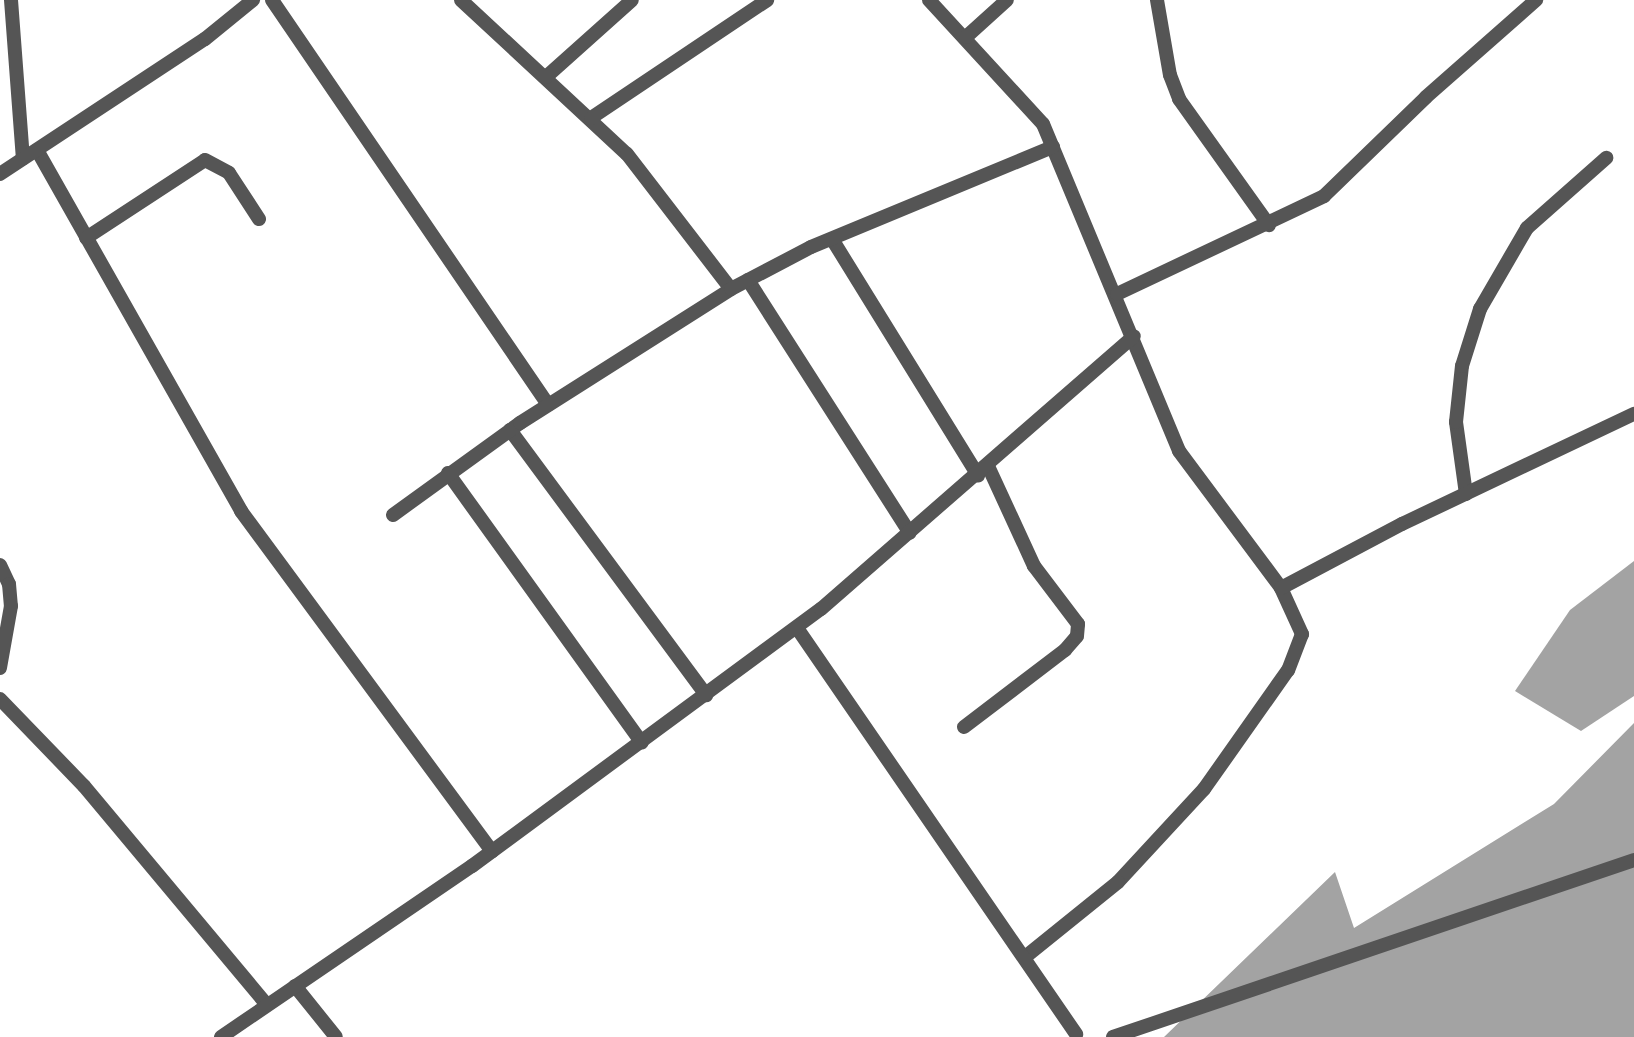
<!DOCTYPE html>
<html>
<head>
<meta charset="utf-8">
<style>
  body { margin:0 }
  #map { position:relative; width:1634px; height:1037px; overflow:hidden; background:#fff; font-family:"Alegreya Sans",sans-serif }
  div>[style] { position:absolute }
  .water>* { inset:0; background:#a3a3a3 }
  .minor>* { height:14px; margin:-7px; padding:0 7px; transform-origin:7px; border-radius:7px; background:#555 }
  span { translate:-50% -50%; white-space:nowrap; text-align:center; line-height:1.15; -webkit-text-stroke:5px #fff; paint-order:stroke }
</style>
</head>
<body>
<div id="map">
  <div class="water">
    <i style="clip-path:polygon(1634px 561px,1634px 696px,1581px 731px,1515px 691px,1570px 610px)"></i>
    <i style="clip-path:polygon(1634px 723px,1634px 1037px,1164px 1037px,1335px 872px,1354px 928px,1554px 804px)"></i>
  </div>
  <div class="minor">
    <i style="left:11px;top:0;width:159px;rotate:85.7deg"></i>
    <i style="left:272px;top:0;width:490px;rotate:55.7deg"></i>
    <i style="left:461px;top:0;width:226px;rotate:42.9deg"></i>
    <i style="left:627px;top:154px;width:170px;rotate:52.4deg"></i>
    <i style="left:929px;top:0;width:168px;rotate:47.4deg"></i>
    <i style="left:1043px;top:124px;width:354px;rotate:67.4deg"></i>
    <i style="left:1179px;top:451px;width:171px;rotate:53.3deg"></i>
    <i style="left:1281px;top:588px;width:51px;rotate:65.5deg"></i>
    <i style="left:1302px;top:634px;width:39px;rotate:111deg"></i>
    <i style="left:1288px;top:670px;width:146px;rotate:125.2deg"></i>
    <i style="left:1204px;top:789px;width:127px;rotate:132.8deg"></i>
    <i style="left:1118px;top:882px;width:119px;rotate:141.1deg"></i>
    <i style="left:1157px;top:0;width:76px;rotate:80.2deg"></i>
    <i style="left:1170px;top:75px;width:26px;rotate:69deg"></i>
    <i style="left:1179px;top:99px;width:155px;rotate:54.5deg"></i>
    <i style="left:966px;top:37px;width:55px;rotate:-42.1deg"></i>
    <i style="left:546px;top:77px;width:115px;rotate:-41.8deg"></i>
    <i style="left:591px;top:118px;width:212px;rotate:-33.8deg"></i>
    <i style="left:37px;top:150px;width:415px;rotate:60.5deg"></i>
    <i style="left:241px;top:511px;width:423px;rotate:53.6deg"></i>
    <i style="left:0;top:174px;width:245px;rotate:-33.4deg"></i>
    <i style="left:205px;top:39px;width:62px;rotate:-39.1deg"></i>
    <i style="left:86px;top:238px;width:142px;rotate:-33.2deg"></i>
    <i style="left:205px;top:160px;width:27px;rotate:28deg"></i>
    <i style="left:229px;top:173px;width:55px;rotate:56.9deg"></i>
    <i style="left:832px;top:239px;width:278px;rotate:58.3deg"></i>
    <i style="left:748px;top:280px;width:300px;rotate:57.4deg"></i>
    <i style="left:1117px;top:294px;width:229px;rotate:-25.3deg"></i>
    <i style="left:1324px;top:196px;width:142px;rotate:-44.1deg"></i>
    <i style="left:1426px;top:97px;width:147px;rotate:-41.4deg"></i>
    <i style="left:510px;top:430px;width:330px;rotate:53.5deg"></i>
    <i style="left:448px;top:473px;width:332px;rotate:54.3deg"></i>
    <i style="left:1466px;top:494px;width:73px;rotate:-97.9deg"></i>
    <i style="left:1456px;top:422px;width:56px;rotate:-83.9deg"></i>
    <i style="left:1462px;top:366px;width:60px;rotate:-72.5deg"></i>
    <i style="left:1480px;top:309px;width:94px;rotate:-59.9deg"></i>
    <i style="left:1527px;top:228px;width:106px;rotate:-41.5deg"></i>
    <i style="left:393px;top:515px;width:157px;rotate:-35.9deg"></i>
    <i style="left:520px;top:423px;width:250px;rotate:-32.4deg"></i>
    <i style="left:731px;top:289px;width:90px;rotate:-27.7deg"></i>
    <i style="left:811px;top:247px;width:262px;rotate:-22.5deg"></i>
    <i style="left:0;top:565px;width:21px;rotate:65deg"></i>
    <i style="left:9px;top:584px;width:22px;rotate:85deg"></i>
    <i style="left:11px;top:606px;width:63px;rotate:100.1deg"></i>
    <i style="left:1281px;top:588px;width:137px;rotate:-27.9deg"></i>
    <i style="left:1402px;top:524px;width:257px;rotate:-25.4deg"></i>
    <i style="left:797px;top:628px;width:493px;rotate:55.5deg"></i>
    <i style="left:0;top:699px;width:121px;rotate:46deg"></i>
    <i style="left:84px;top:786px;width:285px;rotate:50.1deg"></i>
    <i style="left:964px;top:727px;width:127px;rotate:-37.3deg"></i>
    <i style="left:1065px;top:650px;width:18px;rotate:-49deg"></i>
    <i style="left:1077px;top:636px;width:12px;rotate:-85deg"></i>
    <i style="left:1078px;top:624px;width:73px;rotate:-127.2deg"></i>
    <i style="left:1034px;top:566px;width:110px;rotate:-114.7deg"></i>
    <i style="left:295px;top:986px;width:65px;rotate:51.2deg"></i>
    <i style="left:221px;top:1037px;width:304px;rotate:-34.3deg"></i>
    <i style="left:472px;top:866px;width:433px;rotate:-36.4deg"></i>
    <i style="left:821px;top:609px;width:415px;rotate:-41.1deg"></i>
    <i style="left:1113px;top:1037px;width:550px;rotate:-18.76deg"></i>
  </div>
</div>
</body>
</html>
